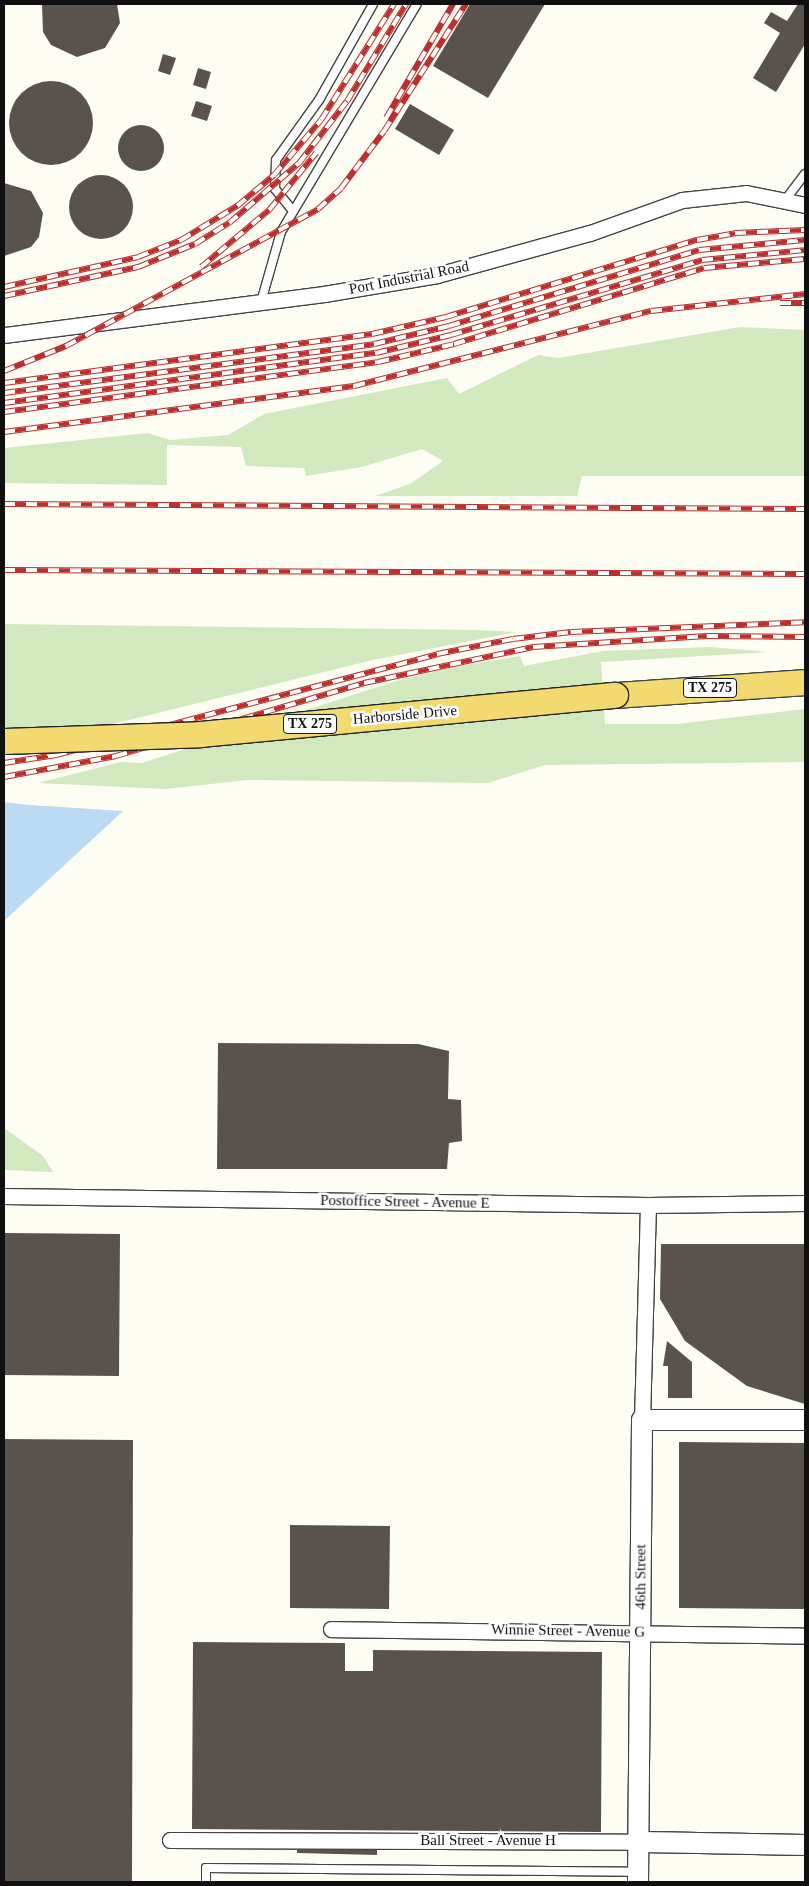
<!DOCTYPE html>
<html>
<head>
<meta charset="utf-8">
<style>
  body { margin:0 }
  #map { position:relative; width:809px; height:1886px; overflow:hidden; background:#fefdf4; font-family:Georgia,serif }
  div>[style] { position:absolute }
  .green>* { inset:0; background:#d2e8be }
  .water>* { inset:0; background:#bbdbf4 }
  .building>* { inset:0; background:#59524d }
  .round { border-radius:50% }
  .roads { filter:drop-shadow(1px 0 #434343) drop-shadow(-1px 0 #434343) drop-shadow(0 1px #434343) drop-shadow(0 -1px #434343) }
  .service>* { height:8px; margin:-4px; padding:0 4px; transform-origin:4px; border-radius:4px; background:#fff }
  .minor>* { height:15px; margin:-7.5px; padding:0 7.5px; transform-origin:7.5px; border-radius:7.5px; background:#fff }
  .tertiary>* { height:20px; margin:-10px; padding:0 10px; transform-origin:10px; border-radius:10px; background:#fff }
  .primary>* { height:25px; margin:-12.5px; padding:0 12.5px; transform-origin:12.5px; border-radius:12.5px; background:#f2da71 }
  .rail>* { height:5.5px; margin-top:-2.75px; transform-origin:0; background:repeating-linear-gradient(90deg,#fff 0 11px,#bb2f2e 0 22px); box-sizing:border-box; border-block:1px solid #bb2f2e }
  .bridges { filter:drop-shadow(1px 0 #212121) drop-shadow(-1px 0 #212121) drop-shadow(0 1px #212121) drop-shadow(0 -1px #212121) }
  .primary-bridge>* { height:25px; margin:-12.5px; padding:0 12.5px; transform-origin:12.5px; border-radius:12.5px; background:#f2da71 }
  span { translate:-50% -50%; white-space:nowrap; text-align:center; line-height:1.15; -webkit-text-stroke:5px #fff; paint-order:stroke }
  .shield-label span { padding:1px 4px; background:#fff; border:1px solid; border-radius:4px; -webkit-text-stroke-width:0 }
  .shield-label { font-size:14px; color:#101010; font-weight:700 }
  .street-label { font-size:15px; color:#101010 }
  .frame { position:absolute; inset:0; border:5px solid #101010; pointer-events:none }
</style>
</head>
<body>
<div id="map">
  <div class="green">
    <i style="clip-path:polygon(740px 327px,805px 330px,805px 476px,582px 476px,577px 496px,375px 496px,410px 484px,443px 461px,422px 449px,362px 467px,306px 476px,304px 468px,246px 466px,241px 447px,167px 445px,167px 485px,4px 483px,4px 448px,148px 433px,170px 440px,228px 435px,264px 414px,447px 378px,459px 394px,538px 355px,558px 358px)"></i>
    <i style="clip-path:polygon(4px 624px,479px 630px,517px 632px,373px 660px,4px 751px)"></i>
    <i style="clip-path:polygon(710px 647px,769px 652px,601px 662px,605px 724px,677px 724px,805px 709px,805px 762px,545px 765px,488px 783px,247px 780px,166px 789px,38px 783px,121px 762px,142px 763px,396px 681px,454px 667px,520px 656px,524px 666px,603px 651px)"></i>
    <i style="clip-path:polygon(4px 1128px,43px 1156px,53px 1172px,4px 1170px)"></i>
  </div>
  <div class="water">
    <i style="clip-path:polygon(4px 802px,29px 805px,123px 811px,4px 921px)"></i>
  </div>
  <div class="building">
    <i style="clip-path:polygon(42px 4px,117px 4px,120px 23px,105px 48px,77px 57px,51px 45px,43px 32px)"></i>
    <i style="clip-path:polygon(470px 4px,545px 4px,488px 98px,433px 66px)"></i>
    <i style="clip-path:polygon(798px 4px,805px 4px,805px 44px,776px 92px,753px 78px,780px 33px,764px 23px,771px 12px,787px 21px)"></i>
    <i style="clip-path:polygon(163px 54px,176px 58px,170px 75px,158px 71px)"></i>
    <i style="clip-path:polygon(198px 68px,211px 72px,206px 89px,193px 85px)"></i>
    <i class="round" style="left:9px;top:81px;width:84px;height:84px"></i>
    <i style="clip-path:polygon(196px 101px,212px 106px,207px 121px,191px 116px)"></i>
    <i style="clip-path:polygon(410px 104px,454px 130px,439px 155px,395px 129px)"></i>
    <i class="round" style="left:118px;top:125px;width:46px;height:46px"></i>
    <i class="round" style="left:69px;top:175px;width:64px;height:64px"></i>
    <i style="clip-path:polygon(4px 183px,31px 191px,43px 213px,39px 237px,31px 247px,4px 256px)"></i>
    <i style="clip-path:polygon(218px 1043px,418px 1044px,449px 1051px,448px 1099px,461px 1100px,462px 1141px,449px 1143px,447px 1169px,217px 1169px)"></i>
    <i style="clip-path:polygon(4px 1233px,120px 1234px,119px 1376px,4px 1375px)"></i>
    <i style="clip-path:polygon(661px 1244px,805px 1244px,805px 1404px,747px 1386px,685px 1341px,660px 1299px)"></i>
    <i style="clip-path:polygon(667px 1341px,692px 1362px,692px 1398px,668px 1398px,668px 1366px,663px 1366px)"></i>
    <i style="clip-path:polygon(4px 1439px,133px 1440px,132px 1882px,4px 1882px)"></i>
    <i style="clip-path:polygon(679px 1442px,805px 1443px,805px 1609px,679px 1608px)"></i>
    <i style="clip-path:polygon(290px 1525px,390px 1526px,389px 1609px,290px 1608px)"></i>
    <i style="clip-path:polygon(193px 1642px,345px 1643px,345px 1671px,373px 1671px,373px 1650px,602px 1652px,601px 1832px,192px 1829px)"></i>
    <i style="clip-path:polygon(297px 1850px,377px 1850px,377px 1855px,297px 1853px)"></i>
  </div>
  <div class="roads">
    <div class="service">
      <i style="left:786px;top:199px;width:31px;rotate:-53deg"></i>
      <i style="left:293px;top:211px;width:28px;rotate:-129deg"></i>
      <i style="left:275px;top:189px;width:29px;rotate:-88deg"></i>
      <i style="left:276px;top:160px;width:74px;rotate:-54.4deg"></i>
      <i style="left:319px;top:100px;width:110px;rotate:-60.6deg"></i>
      <i style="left:261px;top:302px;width:73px;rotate:-74.1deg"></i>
      <i style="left:281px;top:232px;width:265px;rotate:-59.2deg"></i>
      <i style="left:206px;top:1882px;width:14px;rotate:-90deg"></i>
      <i style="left:206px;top:1868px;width:432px;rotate:0.5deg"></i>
    </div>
    <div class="minor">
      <i style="left:4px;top:335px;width:323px;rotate:-7.3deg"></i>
      <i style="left:324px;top:294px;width:115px;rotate:-9.5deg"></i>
      <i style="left:437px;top:275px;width:159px;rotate:-15.4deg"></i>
      <i style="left:590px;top:233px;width:98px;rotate:-19.7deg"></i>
      <i style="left:682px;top:200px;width:64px;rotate:-6.2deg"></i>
      <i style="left:746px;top:193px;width:60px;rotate:11.5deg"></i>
      <i style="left:4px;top:1196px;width:644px;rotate:0.8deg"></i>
      <i style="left:648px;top:1205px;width:157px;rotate:-0.7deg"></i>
      <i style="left:642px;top:1420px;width:215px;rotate:-88.4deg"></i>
      <i style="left:331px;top:1629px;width:474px;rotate:0.8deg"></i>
      <i style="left:170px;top:1840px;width:469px;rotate:0.2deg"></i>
    </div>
    <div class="tertiary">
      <i style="left:639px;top:1842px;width:166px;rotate:1deg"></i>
      <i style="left:638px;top:1882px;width:462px;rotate:-89.5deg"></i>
      <i style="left:642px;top:1420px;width:163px"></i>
    </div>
    <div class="primary">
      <i style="left:615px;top:695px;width:190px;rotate:-3.9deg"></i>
    </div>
  </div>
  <div class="rail">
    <i style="left:386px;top:118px;width:132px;rotate:-59.6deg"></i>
    <i style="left:201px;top:267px;width:89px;rotate:-40deg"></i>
    <i style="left:269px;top:210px;width:74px;rotate:-50.5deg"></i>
    <i style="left:4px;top:287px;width:137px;rotate:-12.6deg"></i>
    <i style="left:138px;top:257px;width:46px;rotate:-21.6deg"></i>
    <i style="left:181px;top:240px;width:66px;rotate:-31.3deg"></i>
    <i style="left:237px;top:206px;width:48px;rotate:-40deg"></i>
    <i style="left:274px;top:175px;width:72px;rotate:-49.5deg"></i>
    <i style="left:321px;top:120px;width:137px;rotate:-57.8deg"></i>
    <i style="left:4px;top:296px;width:137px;rotate:-12.2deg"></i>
    <i style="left:138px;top:267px;width:61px;rotate:-22deg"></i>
    <i style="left:195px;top:244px;width:40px;rotate:-32deg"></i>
    <i style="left:229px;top:223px;width:92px;rotate:-40.6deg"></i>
    <i style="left:299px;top:163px;width:78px;rotate:-52.3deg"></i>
    <i style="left:347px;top:101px;width:114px;rotate:-58.7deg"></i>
    <i style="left:780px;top:303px;width:25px"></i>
    <i style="left:4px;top:371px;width:67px;rotate:-22deg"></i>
    <i style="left:66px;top:346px;width:287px;rotate:-28.5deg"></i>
    <i style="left:318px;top:209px;width:31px;rotate:-42deg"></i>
    <i style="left:341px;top:188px;width:71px;rotate:-53deg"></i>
    <i style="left:384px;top:131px;width:151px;rotate:-57.2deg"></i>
    <i style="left:4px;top:383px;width:371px;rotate:-7.6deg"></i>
    <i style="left:372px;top:334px;width:76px;rotate:-12.9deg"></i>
    <i style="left:446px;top:317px;width:263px;rotate:-17.1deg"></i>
    <i style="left:697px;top:240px;width:39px;rotate:-10deg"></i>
    <i style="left:735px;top:233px;width:70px;rotate:-2.5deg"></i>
    <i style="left:4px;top:393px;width:373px;rotate:-7.5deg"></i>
    <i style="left:374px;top:344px;width:77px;rotate:-13.5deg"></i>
    <i style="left:449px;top:326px;width:261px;rotate:-16.9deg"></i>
    <i style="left:699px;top:250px;width:106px;rotate:-5.4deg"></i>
    <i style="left:4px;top:403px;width:375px;rotate:-7.7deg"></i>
    <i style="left:376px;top:353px;width:77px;rotate:-13.5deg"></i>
    <i style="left:451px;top:335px;width:262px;rotate:-16.6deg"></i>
    <i style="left:702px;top:260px;width:103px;rotate:-5.5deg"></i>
    <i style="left:4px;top:412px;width:377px;rotate:-7.6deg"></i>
    <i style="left:378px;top:362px;width:78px;rotate:-13.3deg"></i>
    <i style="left:454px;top:344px;width:261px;rotate:-16.9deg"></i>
    <i style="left:704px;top:268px;width:101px;rotate:-5.1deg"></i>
    <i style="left:4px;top:432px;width:353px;rotate:-7.5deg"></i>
    <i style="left:354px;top:386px;width:306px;rotate:-14.2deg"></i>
    <i style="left:651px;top:311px;width:155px;rotate:-6.3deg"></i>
    <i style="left:4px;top:504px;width:801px;rotate:0.36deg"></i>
    <i style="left:4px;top:570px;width:801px;rotate:0.29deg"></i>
    <i style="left:4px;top:763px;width:53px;rotate:-8.7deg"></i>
    <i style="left:56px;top:755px;width:394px;rotate:-14.8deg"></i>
    <i style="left:437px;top:654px;width:77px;rotate:-11.2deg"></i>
    <i style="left:513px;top:639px;width:58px;rotate:-6.9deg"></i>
    <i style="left:571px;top:632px;width:234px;rotate:-2.4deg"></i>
    <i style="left:4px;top:777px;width:114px;rotate:-10.6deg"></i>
    <i style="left:116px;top:756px;width:259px;rotate:-16.4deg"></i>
    <i style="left:364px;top:683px;width:173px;rotate:-12deg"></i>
    <i style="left:533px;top:647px;width:174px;rotate:-3.6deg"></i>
    <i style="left:707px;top:636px;width:98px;rotate:0.6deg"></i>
  </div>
  <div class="bridges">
    <div class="primary-bridge">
      <i style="left:4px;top:741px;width:196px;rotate:-2deg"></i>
      <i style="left:200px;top:734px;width:417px;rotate:-5.4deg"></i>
    </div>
  </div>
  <div class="shield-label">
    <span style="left:710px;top:688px">TX 275</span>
    <span style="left:310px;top:724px">TX 275</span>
  </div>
  <div class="street-label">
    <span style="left:409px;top:278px;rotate:-11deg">Port Industrial Road</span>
    <span style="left:405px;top:715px;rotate:-5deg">Harborside Drive</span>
    <span style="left:405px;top:1202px;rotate:1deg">Postoffice Street - Avenue E</span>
    <span style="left:641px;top:1577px;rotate:-90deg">46th Street</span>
    <span style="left:568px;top:1631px;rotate:1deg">Winnie Street - Avenue G</span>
    <span style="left:488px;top:1841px">Ball Street - Avenue H</span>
  </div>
  <div class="frame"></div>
</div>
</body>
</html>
